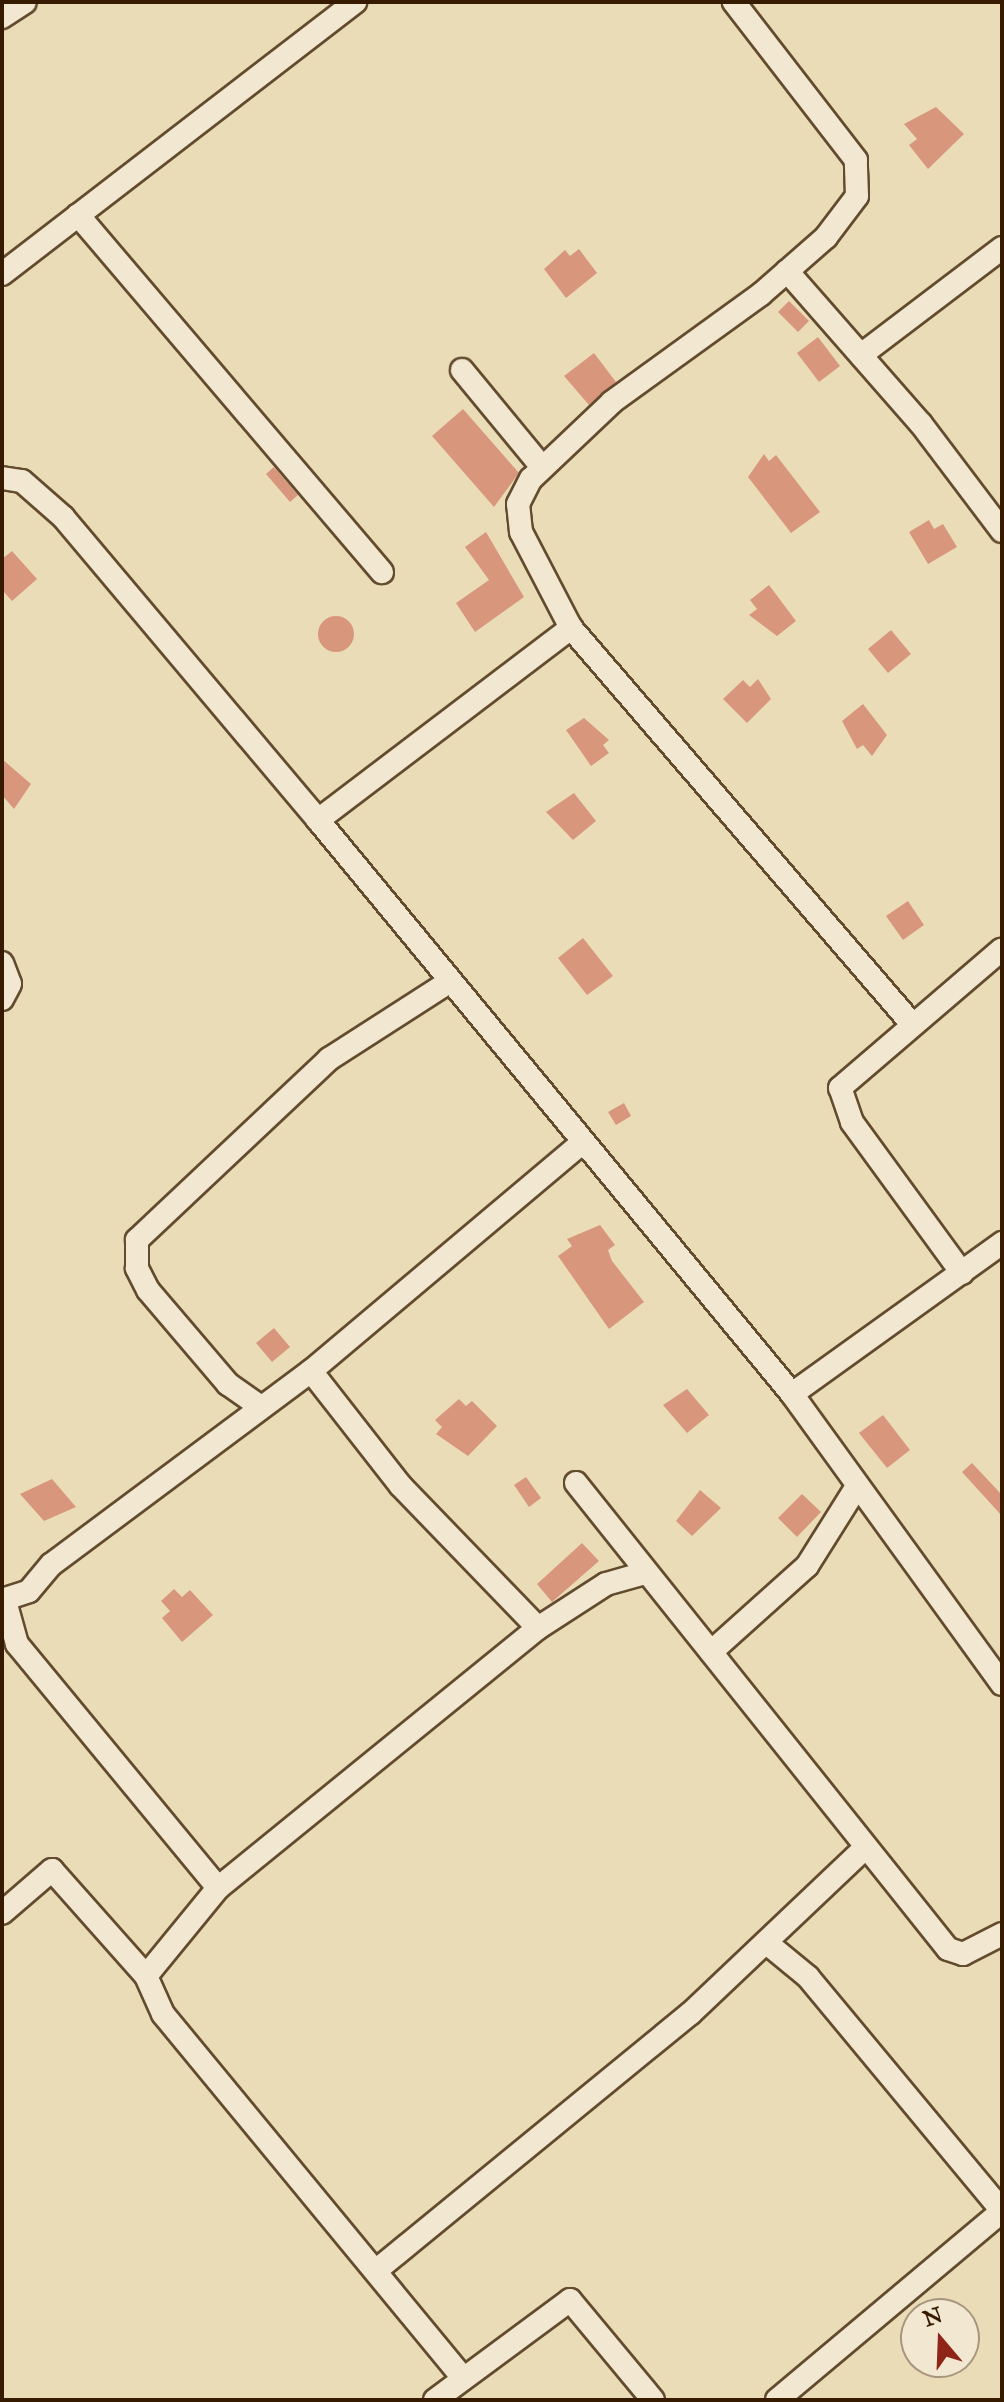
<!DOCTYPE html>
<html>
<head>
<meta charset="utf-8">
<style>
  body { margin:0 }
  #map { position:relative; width:1004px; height:2402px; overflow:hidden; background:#ebdcb8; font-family:"IM FELL Great Primer",serif }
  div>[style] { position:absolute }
  .building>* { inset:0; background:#d8977d }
  .round { border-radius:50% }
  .roads { filter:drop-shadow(2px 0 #634b2e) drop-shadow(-2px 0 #634b2e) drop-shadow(0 2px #634b2e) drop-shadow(0 -2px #634b2e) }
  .minor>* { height:22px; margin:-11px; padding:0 11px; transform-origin:11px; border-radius:11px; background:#f2e8d1 }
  span { translate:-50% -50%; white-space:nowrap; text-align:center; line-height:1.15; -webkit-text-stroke:6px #f2e8d1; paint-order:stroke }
  .frame { position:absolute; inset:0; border:4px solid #361b00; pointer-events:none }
  .north { position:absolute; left:900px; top:2298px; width:80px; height:80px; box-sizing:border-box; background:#f2e8d1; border:2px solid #a7967d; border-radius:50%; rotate:341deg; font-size:22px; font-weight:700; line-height:32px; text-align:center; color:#361b00 }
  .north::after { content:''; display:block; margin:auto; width:28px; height:36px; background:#8f2418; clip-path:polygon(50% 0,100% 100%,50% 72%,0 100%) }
</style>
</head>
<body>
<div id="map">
  <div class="building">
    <i style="clip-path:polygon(936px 107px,964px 134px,928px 169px,909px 145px,917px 139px,904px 124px)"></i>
    <i style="clip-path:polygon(579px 249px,597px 273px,566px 298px,544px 269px,565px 250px,570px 256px)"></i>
    <i style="clip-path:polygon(789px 301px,809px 321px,798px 332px,778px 312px)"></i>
    <i style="clip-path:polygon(818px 337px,840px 366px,819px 382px,797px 353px)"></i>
    <i style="clip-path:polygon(594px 353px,616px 382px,589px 405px,564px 376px)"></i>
    <i style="clip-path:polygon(463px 409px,519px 473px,494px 507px,432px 436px)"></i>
    <i style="clip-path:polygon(764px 454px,769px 461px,776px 455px,820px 512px,791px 533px,748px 477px)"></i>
    <i style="clip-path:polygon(274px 467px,298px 495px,290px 502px,266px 474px)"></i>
    <i style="clip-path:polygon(929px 520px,934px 529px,943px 524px,957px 547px,928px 564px,909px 532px)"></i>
    <i style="clip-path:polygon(486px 532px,524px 597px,475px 632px,456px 603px,489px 580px,465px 547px)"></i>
    <i style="clip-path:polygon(12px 551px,37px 579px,12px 601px,2px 590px,2px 559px)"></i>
    <i style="clip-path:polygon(769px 585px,796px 621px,777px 636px,749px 615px,757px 609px,750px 600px)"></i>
    <i class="round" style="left:318px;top:616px;width:36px;height:36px"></i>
    <i style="clip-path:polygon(891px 630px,911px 654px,888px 673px,868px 649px)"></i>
    <i style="clip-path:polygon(758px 679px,771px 699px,747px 723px,723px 699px,743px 680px,750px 687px)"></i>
    <i style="clip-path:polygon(863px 704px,887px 735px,872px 756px,863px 745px,857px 749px,842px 721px)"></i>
    <i style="clip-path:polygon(584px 718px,609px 740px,603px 745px,609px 753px,591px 766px,566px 730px)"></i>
    <i style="clip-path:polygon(2px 759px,31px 784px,14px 809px,2px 795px)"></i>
    <i style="clip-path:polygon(574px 793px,596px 821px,573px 840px,546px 812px)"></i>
    <i style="clip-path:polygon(908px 901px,924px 925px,903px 940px,886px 916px)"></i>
    <i style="clip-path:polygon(583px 938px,613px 976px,587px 995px,558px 958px)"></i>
    <i style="clip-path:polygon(624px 1103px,631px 1116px,616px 1125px,608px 1112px)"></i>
    <i style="clip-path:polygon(600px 1225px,615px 1245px,608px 1250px,612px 1261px,644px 1302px,609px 1329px,558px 1256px,572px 1246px,567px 1239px)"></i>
    <i style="clip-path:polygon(274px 1328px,290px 1347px,272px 1362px,256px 1343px)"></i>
    <i style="clip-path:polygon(687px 1389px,709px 1415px,687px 1433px,663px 1405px)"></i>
    <i style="clip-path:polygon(459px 1399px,466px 1406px,472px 1401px,497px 1426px,468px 1456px,436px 1434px,442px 1427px,435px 1420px)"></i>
    <i style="clip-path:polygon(883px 1415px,910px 1450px,887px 1468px,859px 1433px)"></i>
    <i style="clip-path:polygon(972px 1463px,1002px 1495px,1002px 1516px,962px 1472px)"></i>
    <i style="clip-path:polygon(526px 1477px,541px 1498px,529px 1507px,514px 1485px)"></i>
    <i style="clip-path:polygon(52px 1479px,76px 1507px,44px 1521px,20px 1494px)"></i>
    <i style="clip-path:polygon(700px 1490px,721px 1508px,692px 1536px,676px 1521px)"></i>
    <i style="clip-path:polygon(802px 1494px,821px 1512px,797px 1537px,778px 1518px)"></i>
    <i style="clip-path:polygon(582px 1543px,599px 1561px,552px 1602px,537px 1584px)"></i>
    <i style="clip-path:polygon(174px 1589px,182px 1597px,190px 1590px,213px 1615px,182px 1642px,162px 1618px,170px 1611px,161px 1601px)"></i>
  </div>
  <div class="roads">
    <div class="minor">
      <i style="left:2px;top:17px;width:27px;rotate:-33deg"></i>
      <i style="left:78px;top:215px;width:469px;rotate:49.6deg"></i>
      <i style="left:787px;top:271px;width:203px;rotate:48.8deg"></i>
      <i style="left:921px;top:424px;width:134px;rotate:52.9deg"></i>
      <i style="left:2px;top:274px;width:446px;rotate:-37.6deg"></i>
      <i style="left:861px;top:355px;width:177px;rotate:-37.2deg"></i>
      <i style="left:462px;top:370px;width:126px;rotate:50.5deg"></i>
      <i style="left:2px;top:478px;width:20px;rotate:9deg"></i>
      <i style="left:22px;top:481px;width:55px;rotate:41.3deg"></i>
      <i style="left:63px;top:517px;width:396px;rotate:49.9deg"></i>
      <i style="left:318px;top:820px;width:744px;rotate:50.45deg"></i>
      <i style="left:792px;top:1394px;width:358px;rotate:54.1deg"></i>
      <i style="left:571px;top:628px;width:108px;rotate:-117.5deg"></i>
      <i style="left:521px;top:532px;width:28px;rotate:-96deg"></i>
      <i style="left:518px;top:504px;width:28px;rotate:-63deg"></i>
      <i style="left:531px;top:479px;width:112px;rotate:-43.5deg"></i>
      <i style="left:612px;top:402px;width:183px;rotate:-35.9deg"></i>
      <i style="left:760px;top:295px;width:88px;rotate:-41.3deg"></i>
      <i style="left:826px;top:237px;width:51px;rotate:-52.9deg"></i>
      <i style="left:857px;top:196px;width:36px;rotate:-92deg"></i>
      <i style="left:856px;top:160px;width:200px;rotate:-127.7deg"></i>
      <i style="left:318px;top:820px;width:318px;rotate:-37.2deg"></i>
      <i style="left:571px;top:628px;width:523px;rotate:49.27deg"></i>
      <i style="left:2px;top:963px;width:22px;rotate:69deg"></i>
      <i style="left:10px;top:984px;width:17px;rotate:118deg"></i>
      <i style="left:962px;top:1273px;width:187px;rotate:-126.1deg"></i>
      <i style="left:852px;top:1122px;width:36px;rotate:-109deg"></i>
      <i style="left:840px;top:1088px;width:213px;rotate:-40.6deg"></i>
      <i style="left:311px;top:1371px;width:146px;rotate:52deg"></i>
      <i style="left:401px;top:1486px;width:197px;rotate:46deg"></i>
      <i style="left:792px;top:1394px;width:259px;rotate:-35.7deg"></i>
      <i style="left:258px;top:1405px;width:37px;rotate:-145deg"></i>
      <i style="left:228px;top:1384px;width:123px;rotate:-130.4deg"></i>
      <i style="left:148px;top:1290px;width:25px;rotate:-117deg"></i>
      <i style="left:137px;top:1268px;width:28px;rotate:-90deg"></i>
      <i style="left:137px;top:1240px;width:264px;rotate:-43.3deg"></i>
      <i style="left:329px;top:1059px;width:143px;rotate:-32.7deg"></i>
      <i style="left:576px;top:1483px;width:596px;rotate:51.4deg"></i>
      <i style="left:948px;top:1949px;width:16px;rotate:18deg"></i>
      <i style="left:963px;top:1954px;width:44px;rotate:-27.1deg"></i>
      <i style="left:2px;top:1600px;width:28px;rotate:-18deg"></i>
      <i style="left:29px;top:1591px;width:35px;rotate:-50deg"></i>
      <i style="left:52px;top:1564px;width:323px;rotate:-36.7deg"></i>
      <i style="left:311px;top:1371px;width:351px;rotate:-40.1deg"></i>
      <i style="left:5px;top:1601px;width:45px;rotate:74.4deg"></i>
      <i style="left:17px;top:1644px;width:316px;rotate:50.5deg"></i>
      <i style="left:711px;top:1652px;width:129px;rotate:-41.9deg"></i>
      <i style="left:807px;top:1566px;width:92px;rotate:-57.9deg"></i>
      <i style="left:2px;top:1913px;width:66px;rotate:-40.7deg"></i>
      <i style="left:52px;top:1870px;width:142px;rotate:48.4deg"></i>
      <i style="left:146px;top:1976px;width:42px;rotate:65.9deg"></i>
      <i style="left:163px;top:2014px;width:472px;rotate:50.5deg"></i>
      <i style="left:768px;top:1944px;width:52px;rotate:39.5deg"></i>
      <i style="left:808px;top:1977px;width:304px;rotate:50.3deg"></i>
      <i style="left:146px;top:1976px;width:114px;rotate:-50.7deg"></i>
      <i style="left:218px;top:1888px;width:412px;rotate:-39.1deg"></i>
      <i style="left:538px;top:1628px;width:81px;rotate:-32.9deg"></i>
      <i style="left:606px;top:1584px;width:41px;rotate:-15.8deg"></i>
      <i style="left:378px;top:2269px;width:404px;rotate:-39.3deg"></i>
      <i style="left:691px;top:2013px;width:240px;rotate:-43.5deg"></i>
      <i style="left:435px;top:2400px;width:168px;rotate:-36.5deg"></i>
      <i style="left:570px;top:2300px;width:130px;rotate:50.3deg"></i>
      <i style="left:777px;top:2400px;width:294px;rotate:-40deg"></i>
    </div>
  </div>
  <div class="frame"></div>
  <div class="north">N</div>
</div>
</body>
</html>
